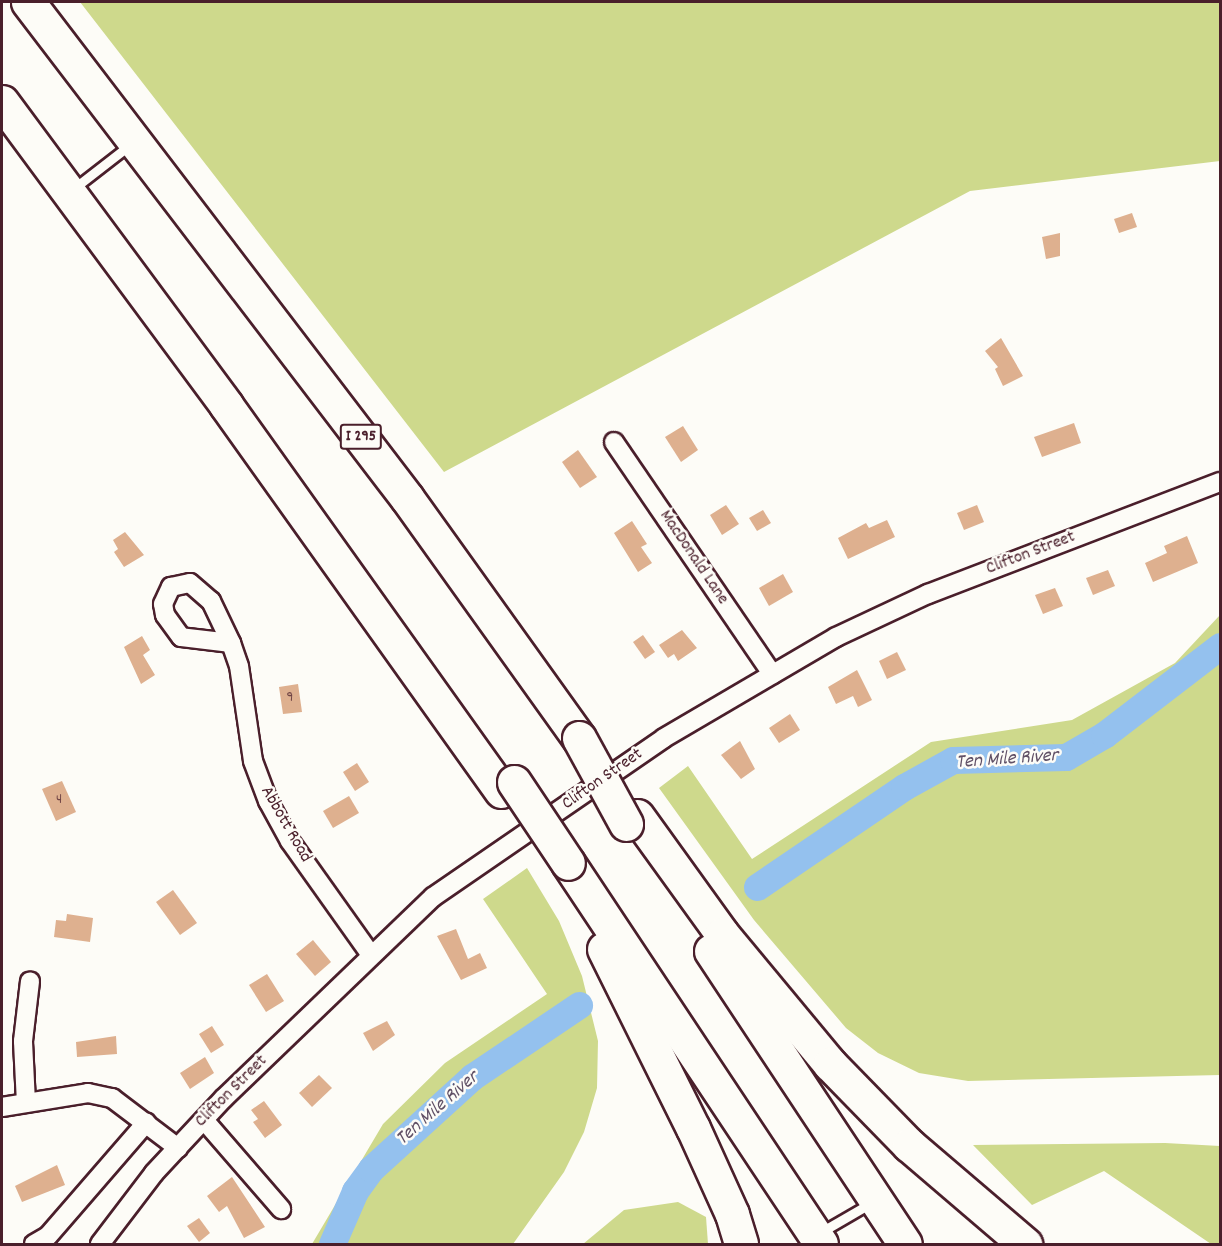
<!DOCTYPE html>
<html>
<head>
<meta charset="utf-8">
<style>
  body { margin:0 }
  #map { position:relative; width:1222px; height:1246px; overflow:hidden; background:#fdfcf7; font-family:Dekko,sans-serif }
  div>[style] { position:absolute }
  .green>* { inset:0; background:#ced98c }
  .river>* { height:27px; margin:-13.5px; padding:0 13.5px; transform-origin:13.5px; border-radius:13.5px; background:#94c1ee }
  .building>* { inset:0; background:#deb08f }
  .roads { filter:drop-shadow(2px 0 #4a1f2b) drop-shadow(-2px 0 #4a1f2b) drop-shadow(0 2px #4a1f2b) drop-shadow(0 -2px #4a1f2b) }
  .lane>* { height:9px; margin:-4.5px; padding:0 4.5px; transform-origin:4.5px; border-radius:4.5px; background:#fdfcf7 }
  .street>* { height:18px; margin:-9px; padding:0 9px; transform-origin:9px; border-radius:9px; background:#fdfcf7 }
  .highway>* { height:33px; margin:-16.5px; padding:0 16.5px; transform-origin:16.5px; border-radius:16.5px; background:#fdfcf7 }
  .bridges { filter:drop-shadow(2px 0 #4a1f2b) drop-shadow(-2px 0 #4a1f2b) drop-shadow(0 2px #4a1f2b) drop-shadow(0 -2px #4a1f2b) }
  .highway-bridge>* { height:33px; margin:-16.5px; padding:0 16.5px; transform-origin:16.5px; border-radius:16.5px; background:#fdfcf7 }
  span { translate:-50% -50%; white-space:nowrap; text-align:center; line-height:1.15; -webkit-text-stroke:5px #fdfcf7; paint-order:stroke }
  .number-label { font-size:15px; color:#6f4344 }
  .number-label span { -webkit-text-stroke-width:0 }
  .shield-label span { padding:2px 4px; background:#fdfcf7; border:2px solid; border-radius:4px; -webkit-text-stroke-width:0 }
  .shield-label { font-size:16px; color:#4a1f2b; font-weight:700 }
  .street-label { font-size:18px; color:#4a1f2b }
  .water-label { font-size:20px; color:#605066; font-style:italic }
  .frame { position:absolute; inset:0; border:3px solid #4a1f2b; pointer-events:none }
</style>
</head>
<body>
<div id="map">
  <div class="green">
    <i style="clip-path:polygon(80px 2px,1220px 2px,1220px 161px,970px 191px,444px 472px)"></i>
    <i style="clip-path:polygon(1220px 615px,1220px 1075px,968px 1081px,919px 1073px,878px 1053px,846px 1028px,754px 920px,659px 788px,688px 766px,752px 859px,931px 742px,1072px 720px,1175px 663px)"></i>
    <i style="clip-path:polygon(527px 868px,559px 921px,582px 976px,598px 1041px,597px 1088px,584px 1132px,564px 1172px,513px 1244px,312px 1244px,383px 1124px,445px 1063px,547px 994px,483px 899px)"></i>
    <i style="clip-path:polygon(1165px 1143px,1220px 1146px,1220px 1244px,1211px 1244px,1104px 1171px,1032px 1205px,973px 1145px)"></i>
    <i style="clip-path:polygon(678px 1202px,706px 1217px,708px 1244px,583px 1244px,624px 1210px)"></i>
  </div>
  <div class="river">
    <i style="left:757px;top:887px;width:178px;rotate:-34.2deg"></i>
    <i style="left:904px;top:787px;width:56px;rotate:-28.9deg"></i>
    <i style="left:953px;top:760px;width:113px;rotate:-1.5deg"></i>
    <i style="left:1066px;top:757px;width:44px;rotate:-30.1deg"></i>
    <i style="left:1104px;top:735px;width:146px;rotate:-37.5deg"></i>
    <i style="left:332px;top:1244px;width:58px;rotate:-66.5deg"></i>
    <i style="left:355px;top:1191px;width:27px;rotate:-54deg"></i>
    <i style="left:371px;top:1169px;width:137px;rotate:-42.3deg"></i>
    <i style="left:472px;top:1077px;width:129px;rotate:-33.9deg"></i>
  </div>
  <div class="building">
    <i style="clip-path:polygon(1132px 213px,1137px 227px,1119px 233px,1114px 219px)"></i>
    <i style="clip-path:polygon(1060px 233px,1060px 256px,1046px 259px,1042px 237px)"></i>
    <i style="clip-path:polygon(1001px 338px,1023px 376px,1003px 386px,995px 369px,998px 367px,985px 351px)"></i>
    <i style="clip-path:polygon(1074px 423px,1081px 443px,1042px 457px,1034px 437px)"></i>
    <i style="clip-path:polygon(683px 426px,698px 450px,681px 462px,665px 437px)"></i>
    <i style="clip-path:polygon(578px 450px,597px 477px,580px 488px,562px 462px)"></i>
    <i style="clip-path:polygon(726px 505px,739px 524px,722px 535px,710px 515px)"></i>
    <i style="clip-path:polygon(977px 505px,984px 522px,964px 530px,957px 513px)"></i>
    <i style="clip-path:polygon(763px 510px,771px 523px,757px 531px,749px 518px)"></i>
    <i style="clip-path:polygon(887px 520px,895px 537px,848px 559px,838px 538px,866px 523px,869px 528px)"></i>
    <i style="clip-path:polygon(632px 521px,647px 544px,641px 547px,652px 563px,638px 572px,614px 533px)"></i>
    <i style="clip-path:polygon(125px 532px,144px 555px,124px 567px,114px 552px,118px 549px,113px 540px)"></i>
    <i style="clip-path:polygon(1187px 536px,1198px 563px,1153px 582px,1145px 563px,1167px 553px,1164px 546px)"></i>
    <i style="clip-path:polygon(1108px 570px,1115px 586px,1093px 595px,1086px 578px)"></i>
    <i style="clip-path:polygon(783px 574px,793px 592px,769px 606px,759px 588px)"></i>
    <i style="clip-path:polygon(1055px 588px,1063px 606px,1043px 614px,1035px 595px)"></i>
    <i style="clip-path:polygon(682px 630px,697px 648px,678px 661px,674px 654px,668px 658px,659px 645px)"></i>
    <i style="clip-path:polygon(643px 635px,655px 652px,645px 659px,633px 642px)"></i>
    <i style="clip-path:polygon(142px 636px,150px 650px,143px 655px,155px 675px,141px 684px,124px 647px)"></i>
    <i style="clip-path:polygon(897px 652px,906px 670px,887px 679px,879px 661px)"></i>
    <i style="clip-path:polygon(857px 670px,872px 700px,858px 707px,853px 696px,836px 704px,828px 687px)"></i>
    <i style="clip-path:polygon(298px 684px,302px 712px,283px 714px,279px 687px)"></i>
    <i style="clip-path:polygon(790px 714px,800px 730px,779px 743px,769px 728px)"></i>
    <i style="clip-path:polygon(740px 741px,755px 769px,741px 779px,721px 755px)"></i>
    <i style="clip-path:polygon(357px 763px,369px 782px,355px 791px,343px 772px)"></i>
    <i style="clip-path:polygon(62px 781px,76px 812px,56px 821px,42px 789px)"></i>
    <i style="clip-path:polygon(349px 796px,359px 813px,333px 828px,323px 811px)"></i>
    <i style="clip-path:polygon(173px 890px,197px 923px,180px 935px,156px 902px)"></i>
    <i style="clip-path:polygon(67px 914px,93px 918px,90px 942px,54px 937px,56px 920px,66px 921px)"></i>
    <i style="clip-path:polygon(456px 929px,468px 959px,480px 953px,487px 968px,461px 980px,437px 936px)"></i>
    <i style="clip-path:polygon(313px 940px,331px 962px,315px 976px,296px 954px)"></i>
    <i style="clip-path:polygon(267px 974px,284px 1001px,266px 1012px,249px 985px)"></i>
    <i style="clip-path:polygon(387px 1021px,395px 1035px,373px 1051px,363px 1033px)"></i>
    <i style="clip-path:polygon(212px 1026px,224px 1045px,211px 1053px,199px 1034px)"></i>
    <i style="clip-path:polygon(116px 1036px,117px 1054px,77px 1057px,76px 1042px)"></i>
    <i style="clip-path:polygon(205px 1057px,214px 1073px,190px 1089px,180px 1073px)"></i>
    <i style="clip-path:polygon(319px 1075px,332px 1088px,312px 1107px,299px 1093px)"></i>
    <i style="clip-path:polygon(264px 1101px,282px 1125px,265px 1138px,253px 1122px,258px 1119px,251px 1110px)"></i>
    <i style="clip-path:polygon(57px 1165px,65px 1185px,22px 1202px,15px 1186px)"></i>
    <i style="clip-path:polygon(232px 1177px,265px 1227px,244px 1238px,227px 1206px,219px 1212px,207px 1196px)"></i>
    <i style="clip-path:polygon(199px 1218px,210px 1233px,199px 1242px,187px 1226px)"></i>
  </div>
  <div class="roads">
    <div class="lane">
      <i style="left:73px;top:189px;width:73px;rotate:-37.8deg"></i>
      <i style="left:821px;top:1232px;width:58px;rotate:-30.1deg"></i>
    </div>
    <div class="street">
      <i style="left:614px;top:442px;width:281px;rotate:55.7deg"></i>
      <i style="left:231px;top:643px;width:50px;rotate:-173.2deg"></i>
      <i style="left:181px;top:637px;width:27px;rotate:-126deg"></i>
      <i style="left:165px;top:615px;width:11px;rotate:-100deg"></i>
      <i style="left:163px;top:604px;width:19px;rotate:-65deg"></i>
      <i style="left:171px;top:587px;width:19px;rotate:-12deg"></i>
      <i style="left:190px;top:583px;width:28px;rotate:41deg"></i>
      <i style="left:211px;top:601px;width:47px;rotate:64.5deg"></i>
      <i style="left:231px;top:643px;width:24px;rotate:71deg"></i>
      <i style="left:239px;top:666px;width:96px;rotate:81.6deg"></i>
      <i style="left:253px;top:761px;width:43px;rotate:69.4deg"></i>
      <i style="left:268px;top:801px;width:46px;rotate:61.2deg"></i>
      <i style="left:290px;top:841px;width:140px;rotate:54.6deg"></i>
      <i style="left:26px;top:1103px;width:62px;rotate:-92.8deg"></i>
      <i style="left:23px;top:1041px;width:60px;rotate:-83.3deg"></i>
      <i style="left:2px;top:1107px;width:87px;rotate:-9.2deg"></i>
      <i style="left:88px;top:1093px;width:25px;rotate:12deg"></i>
      <i style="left:112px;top:1098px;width:83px;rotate:37.1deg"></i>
      <i style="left:204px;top:1120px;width:118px;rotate:49.1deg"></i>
      <i style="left:34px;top:1244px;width:16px;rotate:-30deg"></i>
      <i style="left:48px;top:1236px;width:150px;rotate:-49.1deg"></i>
      <i style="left:100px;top:1244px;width:89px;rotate:-52.7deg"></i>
      <i style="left:154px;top:1173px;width:103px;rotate:-47deg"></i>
      <i style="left:224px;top:1098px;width:290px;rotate:-43.9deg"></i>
      <i style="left:433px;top:897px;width:280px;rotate:-34.5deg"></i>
      <i style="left:664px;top:738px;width:199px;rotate:-30.4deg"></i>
      <i style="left:836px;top:637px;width:102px;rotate:-25.1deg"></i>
      <i style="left:928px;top:594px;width:313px;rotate:-21deg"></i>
    </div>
    <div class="highway">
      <i style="left:28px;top:2px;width:624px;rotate:52.62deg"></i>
      <i style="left:407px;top:498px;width:295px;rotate:54.4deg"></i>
      <i style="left:2px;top:102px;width:377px;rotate:53.5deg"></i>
      <i style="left:226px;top:405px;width:474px;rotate:54.5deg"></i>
      <i style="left:637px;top:816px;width:145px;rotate:54.2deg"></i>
      <i style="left:722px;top:934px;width:169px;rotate:50.3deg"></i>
      <i style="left:830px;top:1064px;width:113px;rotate:45.7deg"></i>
      <i style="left:909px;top:1145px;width:153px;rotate:40.5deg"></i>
      <i style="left:568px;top:863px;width:457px;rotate:56.4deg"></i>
      <i style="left:604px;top:949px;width:200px;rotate:63.6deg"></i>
      <i style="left:693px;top:1128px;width:94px;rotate:65.6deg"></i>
      <i style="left:732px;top:1214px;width:31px;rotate:73deg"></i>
      <i style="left:711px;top:951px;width:351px;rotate:56.5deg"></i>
    </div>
  </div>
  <div class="bridges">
    <div class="highway-bridge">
      <i style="left:579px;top:738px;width:98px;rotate:61.3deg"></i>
      <i style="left:514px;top:782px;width:97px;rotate:56.3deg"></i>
    </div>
  </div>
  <div class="number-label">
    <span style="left:290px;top:699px">9</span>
    <span style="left:59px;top:801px">4</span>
  </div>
  <div class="shield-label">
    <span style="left:361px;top:437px">I 295</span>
  </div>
  <div class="street-label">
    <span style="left:1031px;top:554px;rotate:-21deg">Clifton Street</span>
    <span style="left:693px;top:558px;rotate:56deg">MacDonald Lane</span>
    <span style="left:603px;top:780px;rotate:-35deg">Clifton Street</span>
    <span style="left:285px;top:825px;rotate:60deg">Abbott Road</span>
    <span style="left:232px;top:1092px;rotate:-45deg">Clifton Street</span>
  </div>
  <div class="water-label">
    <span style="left:1007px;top:760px;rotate:-4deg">Ten Mile River</span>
    <span style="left:438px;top:1109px;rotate:-41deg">Ten Mile River</span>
  </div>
  <div class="frame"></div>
</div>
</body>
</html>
